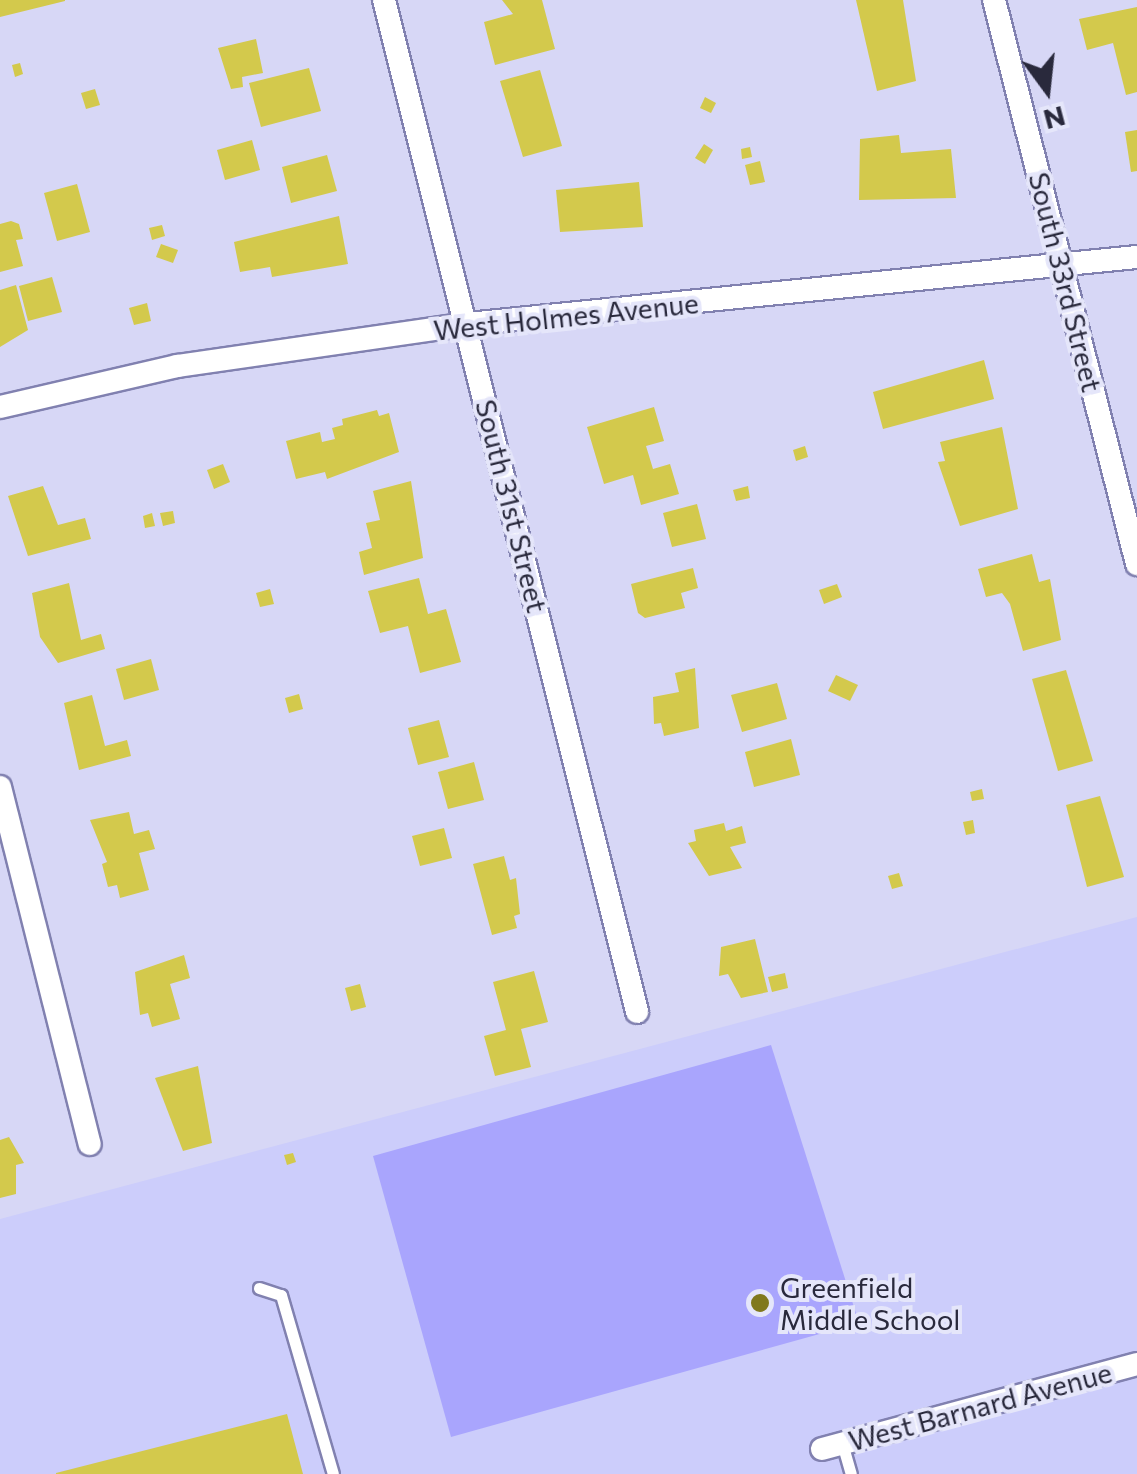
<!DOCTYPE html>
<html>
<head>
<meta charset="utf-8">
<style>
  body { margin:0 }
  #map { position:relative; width:1137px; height:1474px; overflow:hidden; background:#d7d7f6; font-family:Commissioner,sans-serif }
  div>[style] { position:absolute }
  .built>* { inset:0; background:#cccdfb }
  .green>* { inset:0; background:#a9a5fd }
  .building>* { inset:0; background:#d3c94c }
  .roads { filter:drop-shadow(2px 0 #8181b0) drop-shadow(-2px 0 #8181b0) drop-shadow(0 2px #8181b0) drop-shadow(0 -2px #8181b0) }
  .lane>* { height:11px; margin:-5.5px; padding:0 5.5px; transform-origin:5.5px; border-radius:5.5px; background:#fff }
  .street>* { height:22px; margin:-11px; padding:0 11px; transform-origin:11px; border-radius:11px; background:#fff }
  .dots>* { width:28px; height:28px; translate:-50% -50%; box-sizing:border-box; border:5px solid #e5e6fa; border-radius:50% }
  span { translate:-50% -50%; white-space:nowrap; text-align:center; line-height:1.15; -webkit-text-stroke:8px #e5e6fa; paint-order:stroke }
  .street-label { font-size:28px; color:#29293c }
  .poi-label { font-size:28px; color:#29293c }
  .left { translate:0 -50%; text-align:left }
  .north { position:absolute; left:997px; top:40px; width:100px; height:100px; -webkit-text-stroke:8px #e5e6fa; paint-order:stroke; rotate:165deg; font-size:28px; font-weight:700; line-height:40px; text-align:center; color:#29293c }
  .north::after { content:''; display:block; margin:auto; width:35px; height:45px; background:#29293c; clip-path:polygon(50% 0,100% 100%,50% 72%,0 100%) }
</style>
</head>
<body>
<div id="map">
  <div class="built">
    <i style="clip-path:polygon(1137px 917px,1137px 1474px,0 1474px,0 1219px)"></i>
  </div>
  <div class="green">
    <i style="clip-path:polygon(771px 1045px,859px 1323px,451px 1437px,373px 1156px)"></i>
  </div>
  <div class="building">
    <i style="clip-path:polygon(0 0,65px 0,65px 1px,0 17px)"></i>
    <i style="clip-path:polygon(502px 0,542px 0,555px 49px,495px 65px,484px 22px,513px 14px)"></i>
    <i style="clip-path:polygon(856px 0,903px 0,916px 81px,877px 91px)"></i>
    <i style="clip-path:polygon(1137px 7px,1137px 92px,1126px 95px,1113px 43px,1087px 50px,1079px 19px)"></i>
    <i style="clip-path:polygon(256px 39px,263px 73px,242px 77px,243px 87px,231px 89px,218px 48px)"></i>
    <i style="clip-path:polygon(20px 63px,23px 74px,15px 77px,12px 65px)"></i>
    <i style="clip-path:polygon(309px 68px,321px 111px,261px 127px,249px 83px)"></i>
    <i style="clip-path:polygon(540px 70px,562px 146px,523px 157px,500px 81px)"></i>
    <i style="clip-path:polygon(95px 89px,100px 105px,86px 109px,81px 93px)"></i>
    <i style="clip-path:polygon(705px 97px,716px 103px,711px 113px,700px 108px)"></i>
    <i style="clip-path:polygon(1137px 130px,1137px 171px,1131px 172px,1125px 132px)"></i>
    <i style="clip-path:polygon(899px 135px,901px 153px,951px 149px,956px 198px,859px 200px,860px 139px)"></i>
    <i style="clip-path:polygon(252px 140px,260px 170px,225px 180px,217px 150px)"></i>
    <i style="clip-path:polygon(704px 144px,713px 150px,705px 164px,695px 158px)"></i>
    <i style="clip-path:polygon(750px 147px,752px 157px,742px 159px,741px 149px)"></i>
    <i style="clip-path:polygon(327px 155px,337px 191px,291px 203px,282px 167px)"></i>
    <i style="clip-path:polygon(760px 161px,765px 182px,750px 185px,745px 165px)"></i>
    <i style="clip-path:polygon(639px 182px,643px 227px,560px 232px,556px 190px)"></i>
    <i style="clip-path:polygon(77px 184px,90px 232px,57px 241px,44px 193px)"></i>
    <i style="clip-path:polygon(339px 216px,348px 264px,272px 277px,270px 267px,240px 272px,234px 242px)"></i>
    <i style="clip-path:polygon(11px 221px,19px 224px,23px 239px,16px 240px,23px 266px,0 272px,0 224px)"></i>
    <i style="clip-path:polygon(162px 225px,165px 236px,152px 240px,149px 228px)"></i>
    <i style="clip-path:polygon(161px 244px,178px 250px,173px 263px,156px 257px)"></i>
    <i style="clip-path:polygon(52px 277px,62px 312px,28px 321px,19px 286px)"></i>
    <i style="clip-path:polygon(16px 285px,28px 330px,0 347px,0 290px)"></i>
    <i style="clip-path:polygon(147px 303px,151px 321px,134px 325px,129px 308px)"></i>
    <i style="clip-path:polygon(984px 360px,994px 399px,883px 429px,873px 392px)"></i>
    <i style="clip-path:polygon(654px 407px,664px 441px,646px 446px,653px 469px,670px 464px,679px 494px,641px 505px,633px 475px,604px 484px,587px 427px)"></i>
    <i style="clip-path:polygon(377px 410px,379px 416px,389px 413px,399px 452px,327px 479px,325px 472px,296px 479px,286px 441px,320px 432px,322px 442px,335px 439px,332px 428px,343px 425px,342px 419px)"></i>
    <i style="clip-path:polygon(1002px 427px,1018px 509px,960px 526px,938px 462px,945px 461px,940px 442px)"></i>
    <i style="clip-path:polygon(805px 446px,808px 457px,796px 461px,793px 450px)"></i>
    <i style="clip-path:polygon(223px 464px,230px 482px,214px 489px,207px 470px)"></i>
    <i style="clip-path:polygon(411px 481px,423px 558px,364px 575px,359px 552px,372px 548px,366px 523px,380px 520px,373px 491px)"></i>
    <i style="clip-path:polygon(43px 486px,58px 525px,85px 518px,91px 539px,28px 556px,8px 496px)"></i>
    <i style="clip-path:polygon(748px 486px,750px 498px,736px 501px,733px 490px)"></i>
    <i style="clip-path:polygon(697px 504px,706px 539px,672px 547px,663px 513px)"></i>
    <i style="clip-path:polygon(173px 511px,175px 523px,163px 526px,160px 513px)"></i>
    <i style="clip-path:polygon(152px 513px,155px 526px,145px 528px,143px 516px)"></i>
    <i style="clip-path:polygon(1032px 554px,1039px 582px,1050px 579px,1061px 640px,1023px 651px,1010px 604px,1002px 593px,986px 597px,978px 569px)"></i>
    <i style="clip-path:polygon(693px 568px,698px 588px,681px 593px,685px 608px,645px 618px,638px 613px,631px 584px)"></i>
    <i style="clip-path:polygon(419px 578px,428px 614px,446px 609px,461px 662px,420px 673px,408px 626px,380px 633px,368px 591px)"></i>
    <i style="clip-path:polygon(69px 583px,81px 640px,101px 634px,105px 649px,58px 663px,40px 637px,32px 593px)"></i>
    <i style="clip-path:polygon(837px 584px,842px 597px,824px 604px,819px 590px)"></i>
    <i style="clip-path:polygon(270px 589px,274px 604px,260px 607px,256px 593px)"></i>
    <i style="clip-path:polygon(151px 659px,159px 690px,124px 700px,116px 669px)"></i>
    <i style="clip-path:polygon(695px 668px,699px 728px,664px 736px,661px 723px,654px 724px,653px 697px,679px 692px,675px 673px)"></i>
    <i style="clip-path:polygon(1066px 670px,1093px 761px,1058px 771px,1032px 679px)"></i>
    <i style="clip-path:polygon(836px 675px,858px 685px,850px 701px,828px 691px)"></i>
    <i style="clip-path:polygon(777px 683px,787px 719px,742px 732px,731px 695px)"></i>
    <i style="clip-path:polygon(299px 694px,303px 709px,289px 713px,285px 698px)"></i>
    <i style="clip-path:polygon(92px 695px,105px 746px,127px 740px,131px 756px,79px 770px,64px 703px)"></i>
    <i style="clip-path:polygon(439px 720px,449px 757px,418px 765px,408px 728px)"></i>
    <i style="clip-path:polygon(791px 739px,800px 775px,754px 787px,745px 752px)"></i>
    <i style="clip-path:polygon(474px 762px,484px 800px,448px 809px,438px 772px)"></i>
    <i style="clip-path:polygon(982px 789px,984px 799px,972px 801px,970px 792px)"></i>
    <i style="clip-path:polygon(1100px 796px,1124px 877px,1087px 887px,1066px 805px)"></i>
    <i style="clip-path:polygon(129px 812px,134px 834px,149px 830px,155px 849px,139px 853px,149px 890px,120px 898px,117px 885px,108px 887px,102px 864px,107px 862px,90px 820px)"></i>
    <i style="clip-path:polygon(973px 820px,975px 833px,966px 835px,963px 822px)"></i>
    <i style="clip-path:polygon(724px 823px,726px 831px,742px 826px,746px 843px,730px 847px,742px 868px,709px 876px,688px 843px,696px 841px,694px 830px)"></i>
    <i style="clip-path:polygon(444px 828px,452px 858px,420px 866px,412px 836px)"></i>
    <i style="clip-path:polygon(504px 856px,510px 880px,516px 878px,520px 914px,514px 916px,517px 928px,492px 935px,473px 864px)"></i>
    <i style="clip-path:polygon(899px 873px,903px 886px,892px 889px,888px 876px)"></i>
    <i style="clip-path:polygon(755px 939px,768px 992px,741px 998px,728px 974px,719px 976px,721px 947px)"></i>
    <i style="clip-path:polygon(184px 955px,190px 978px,170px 984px,180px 1019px,152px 1027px,148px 1013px,140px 1015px,135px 972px)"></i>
    <i style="clip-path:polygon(534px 971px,548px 1022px,521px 1029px,531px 1067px,495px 1076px,484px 1036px,506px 1030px,493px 982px)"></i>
    <i style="clip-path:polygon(785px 973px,788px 988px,772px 992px,768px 977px)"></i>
    <i style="clip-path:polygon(360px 984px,366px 1007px,351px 1011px,345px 988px)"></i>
    <i style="clip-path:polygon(198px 1066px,212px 1143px,183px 1151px,155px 1078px)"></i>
    <i style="clip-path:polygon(9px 1137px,24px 1163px,16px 1165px,16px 1194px,0 1198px,0 1140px)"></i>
    <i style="clip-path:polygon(293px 1153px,296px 1162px,287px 1165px,284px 1155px)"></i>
    <i style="clip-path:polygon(287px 1414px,303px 1474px,56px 1474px,56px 1473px)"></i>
  </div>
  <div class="roads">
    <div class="lane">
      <i style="left:259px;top:1288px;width:23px;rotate:18deg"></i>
      <i style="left:281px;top:1295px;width:186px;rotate:73.8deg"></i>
      <i style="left:842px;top:1443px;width:32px;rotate:74deg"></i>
    </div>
    <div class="street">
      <i style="left:384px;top:0;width:1043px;rotate:75.96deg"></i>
      <i style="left:994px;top:0;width:582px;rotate:75.77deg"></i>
      <i style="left:0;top:407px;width:182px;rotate:-13deg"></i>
      <i style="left:177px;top:366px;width:294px;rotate:-8.2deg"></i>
      <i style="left:468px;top:324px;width:672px;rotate:-5.72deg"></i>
      <i style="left:0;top:787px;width:368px;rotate:75.9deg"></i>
      <i style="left:822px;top:1449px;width:326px;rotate:-15.1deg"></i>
    </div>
  </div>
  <div class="dots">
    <i style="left:760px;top:1303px;background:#80781d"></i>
  </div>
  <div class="street-label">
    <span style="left:1066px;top:282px;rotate:76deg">South 33rd Street</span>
    <span style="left:566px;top:316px;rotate:-6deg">West Holmes Avenue</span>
    <span style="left:512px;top:506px;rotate:76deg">South 31st Street</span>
    <span style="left:980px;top:1406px;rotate:-15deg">West Barnard Avenue</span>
  </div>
  <div class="poi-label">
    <span class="left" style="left:780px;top:1303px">Greenfield<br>Middle School</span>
  </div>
  <div class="north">N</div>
</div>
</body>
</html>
